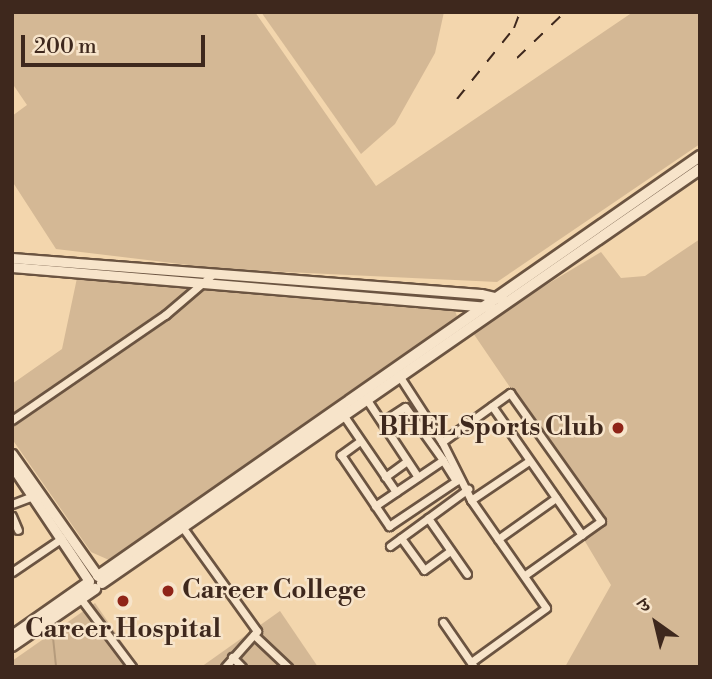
<!DOCTYPE html>
<html>
<head>
<meta charset="utf-8">
<style>
  body { margin:0 }
  #map { position:relative; width:712px; height:679px; overflow:hidden; background:#f3d6ad; font-family:"Libre Bodoni","Noto Serif Devanagari",serif }
  div>[style] { position:absolute }
  .green>* { inset:0; background:#d4b895 }
  .stream>* { height:2px; margin:-1px; padding:0 1px; transform-origin:1px; border-radius:1px; background:#b59b7c }
  .roads { filter:drop-shadow(2px 0 #6b5441) drop-shadow(-2px 0 #6b5441) drop-shadow(0 2px #6b5441) drop-shadow(0 -2px #6b5441) }
  .minor>* { height:7px; margin:-3.5px; padding:0 3.5px; transform-origin:3.5px; border-radius:3.5px; background:#f7e4ca }
  .tertiary>* { height:9px; margin:-4.5px; padding:0 4.5px; transform-origin:4.5px; border-radius:4.5px; background:#f7e4ca }
  .secondary>* { height:10px; margin:-5px; padding:0 5px; transform-origin:5px; border-radius:5px; background:#f7e4ca }
  .rail>* { height:2px; margin-top:-1px; transform-origin:0; background:repeating-linear-gradient(90deg,#3e281d 0 12px,transparent 0 24px) }
  .dots>* { width:19px; height:19px; translate:-50% -50%; box-sizing:border-box; border:4px solid #f7e4ca; border-radius:50% }
  span { translate:-50% -50%; white-space:nowrap; text-align:center; line-height:1.15; -webkit-text-stroke:5px #f7e4ca; paint-order:stroke }
  .poi-label { font-size:26px; color:#3e281d; font-weight:700 }
  .right { translate:-100% -50%; text-align:right }
  .left { translate:0 -50%; text-align:left }
  .frame { position:absolute; inset:0; border:14px solid #3e281d; pointer-events:none }
  .north { position:absolute; left:621px; top:588px; width:70px; height:70px; -webkit-text-stroke:5px #f7e4ca; paint-order:stroke; rotate:326deg; font-size:19px; font-weight:700; line-height:28px; text-align:center; color:#3e281d }
  .north::after { content:''; display:block; margin:auto; width:24px; height:32px; background:#3e281d; clip-path:polygon(50% 0,100% 100%,50% 72%,0 100%) }
  .scale { position:absolute; left:21px; top:35px; width:184px; height:32px; box-sizing:border-box; border:4px solid #3e281d; border-top:0; padding-left:9px; font-size:21px; line-height:24px; white-space:nowrap; color:#3e281d; -webkit-text-stroke:5px #f7e4ca; paint-order:stroke }
</style>
</head>
<body>
<div id="map">
  <div class="green">
    <i style="clip-path:polygon(12px 12px,255px 12px,376px 186px,633px 12px,700px 12px,700px 144px,497px 282px,222px 269px,56px 249px,12px 181px,12px 116px,27px 105px,12px 83px)"></i>
    <i style="clip-path:polygon(261px 12px,444px 12px,435px 53px,395px 124px,361px 154px)"></i>
    <i style="clip-path:polygon(700px 239px,700px 667px,565px 667px,611px 585px,583px 538px,603px 524px,471px 330px,601px 252px,621px 278px,645px 276px)"></i>
    <i style="clip-path:polygon(77px 278px,403px 299px,404px 304px,453px 306px,457px 316px,109px 560px,91px 552px,12px 439px,12px 384px,62px 349px)"></i>
    <i style="clip-path:polygon(95px 603px,139px 667px,12px 667px,12px 661px)"></i>
    <i style="clip-path:polygon(280px 611px,318px 667px,201px 667px)"></i>
  </div>
  <div class="stream">
    <i style="left:52px;top:628px;width:39px;rotate:84deg"></i>
  </div>
  <div class="roads">
    <div class="minor">
      <i style="left:398px;top:374px;width:81px;rotate:57.1deg"></i>
      <i style="left:442px;top:442px;width:65px;rotate:63.4deg"></i>
      <i style="left:471px;top:500px;width:131px;rotate:55.2deg"></i>
      <i style="left:546px;top:608px;width:92px;rotate:144.2deg"></i>
      <i style="left:367px;top:400px;width:92px;rotate:56.5deg"></i>
      <i style="left:492px;top:406px;width:157px;rotate:55.1deg"></i>
      <i style="left:344px;top:416px;width:92px;rotate:55.6deg"></i>
      <i style="left:12px;top:420px;width:186px;rotate:-34.5deg"></i>
      <i style="left:165px;top:315px;width:63px;rotate:-40.5deg"></i>
      <i style="left:360px;top:441px;width:24px;rotate:144deg"></i>
      <i style="left:341px;top:455px;width:86px;rotate:55.9deg"></i>
      <i style="left:389px;top:526px;width:81px;rotate:-33.9deg"></i>
      <i style="left:456px;top:481px;width:25px;rotate:-122deg"></i>
      <i style="left:442px;top:442px;width:84px;rotate:-35.8deg"></i>
      <i style="left:510px;top:393px;width:157px;rotate:54.6deg"></i>
      <i style="left:601px;top:521px;width:93px;rotate:144.6deg"></i>
      <i style="left:385px;top:477px;width:27px;rotate:-36deg"></i>
      <i style="left:471px;top:500px;width:70px;rotate:-33.9deg"></i>
      <i style="left:12px;top:504px;width:22px;rotate:-21deg"></i>
      <i style="left:375px;top:506px;width:82px;rotate:-34.1deg"></i>
      <i style="left:443px;top:460px;width:65px;rotate:-125.6deg"></i>
      <i style="left:405px;top:407px;width:27px;rotate:147deg"></i>
      <i style="left:12px;top:516px;width:15px;rotate:67deg"></i>
      <i style="left:428px;top:518px;width:68px;rotate:55.1deg"></i>
      <i style="left:183px;top:528px;width:127px;rotate:54.3deg"></i>
      <i style="left:257px;top:631px;width:48px;rotate:131.6deg"></i>
      <i style="left:401px;top:538px;width:39px;rotate:54deg"></i>
      <i style="left:424px;top:570px;width:32px;rotate:-36deg"></i>
      <i style="left:498px;top:539px;width:71px;rotate:-35.3deg"></i>
      <i style="left:390px;top:546px;width:97px;rotate:-36.2deg"></i>
      <i style="left:12px;top:572px;width:60px;rotate:-34.2deg"></i>
      <i style="left:81px;top:599px;width:85px;rotate:53.1deg"></i>
      <i style="left:443px;top:622px;width:55px;rotate:55.4deg"></i>
      <i style="left:254px;top:635px;width:47px;rotate:43.3deg"></i>
      <i style="left:232px;top:657px;width:14px;rotate:45deg"></i>
    </div>
    <div class="tertiary">
      <i style="left:12px;top:258px;width:470px;rotate:4.4deg"></i>
      <i style="left:481px;top:294px;width:22px;rotate:13deg"></i>
      <i style="left:12px;top:267px;width:481px;rotate:4.8deg"></i>
      <i style="left:12px;top:454px;width:148px;rotate:54.9deg"></i>
      <i style="left:12px;top:466px;width:138px;rotate:56.2deg"></i>
    </div>
    <div class="secondary">
      <i style="left:98px;top:576px;width:734px;rotate:-34.9deg"></i>
      <i style="left:102px;top:583px;width:727px;rotate:-34.7deg"></i>
      <i style="left:12px;top:636px;width:94px;rotate:-35deg"></i>
      <i style="left:12px;top:646px;width:101px;rotate:-34.5deg"></i>
    </div>
  </div>
  <div class="rail">
    <i style="left:517px;top:58px;width:66px;rotate:-43.8deg"></i>
    <i style="left:457px;top:99px;width:91px;rotate:-51.2deg"></i>
    <i style="left:514px;top:28px;width:17px;rotate:-69deg"></i>
  </div>
  <div class="dots">
    <i style="left:618px;top:428px;background:#8f2418"></i>
    <i style="left:168px;top:591px;background:#8f2418"></i>
    <i style="left:123px;top:601px;background:#8f2418"></i>
  </div>
  <div class="poi-label">
    <span class="right" style="left:604px;top:428px">BHEL Sports Club</span>
    <span class="left" style="left:182px;top:591px">Career College</span>
    <span style="left:123px;top:630px">Career Hospital</span>
  </div>
  <div class="frame"></div>
  <div class="north">उ</div>
  <div class="scale">200 m</div>
</div>
</body>
</html>
